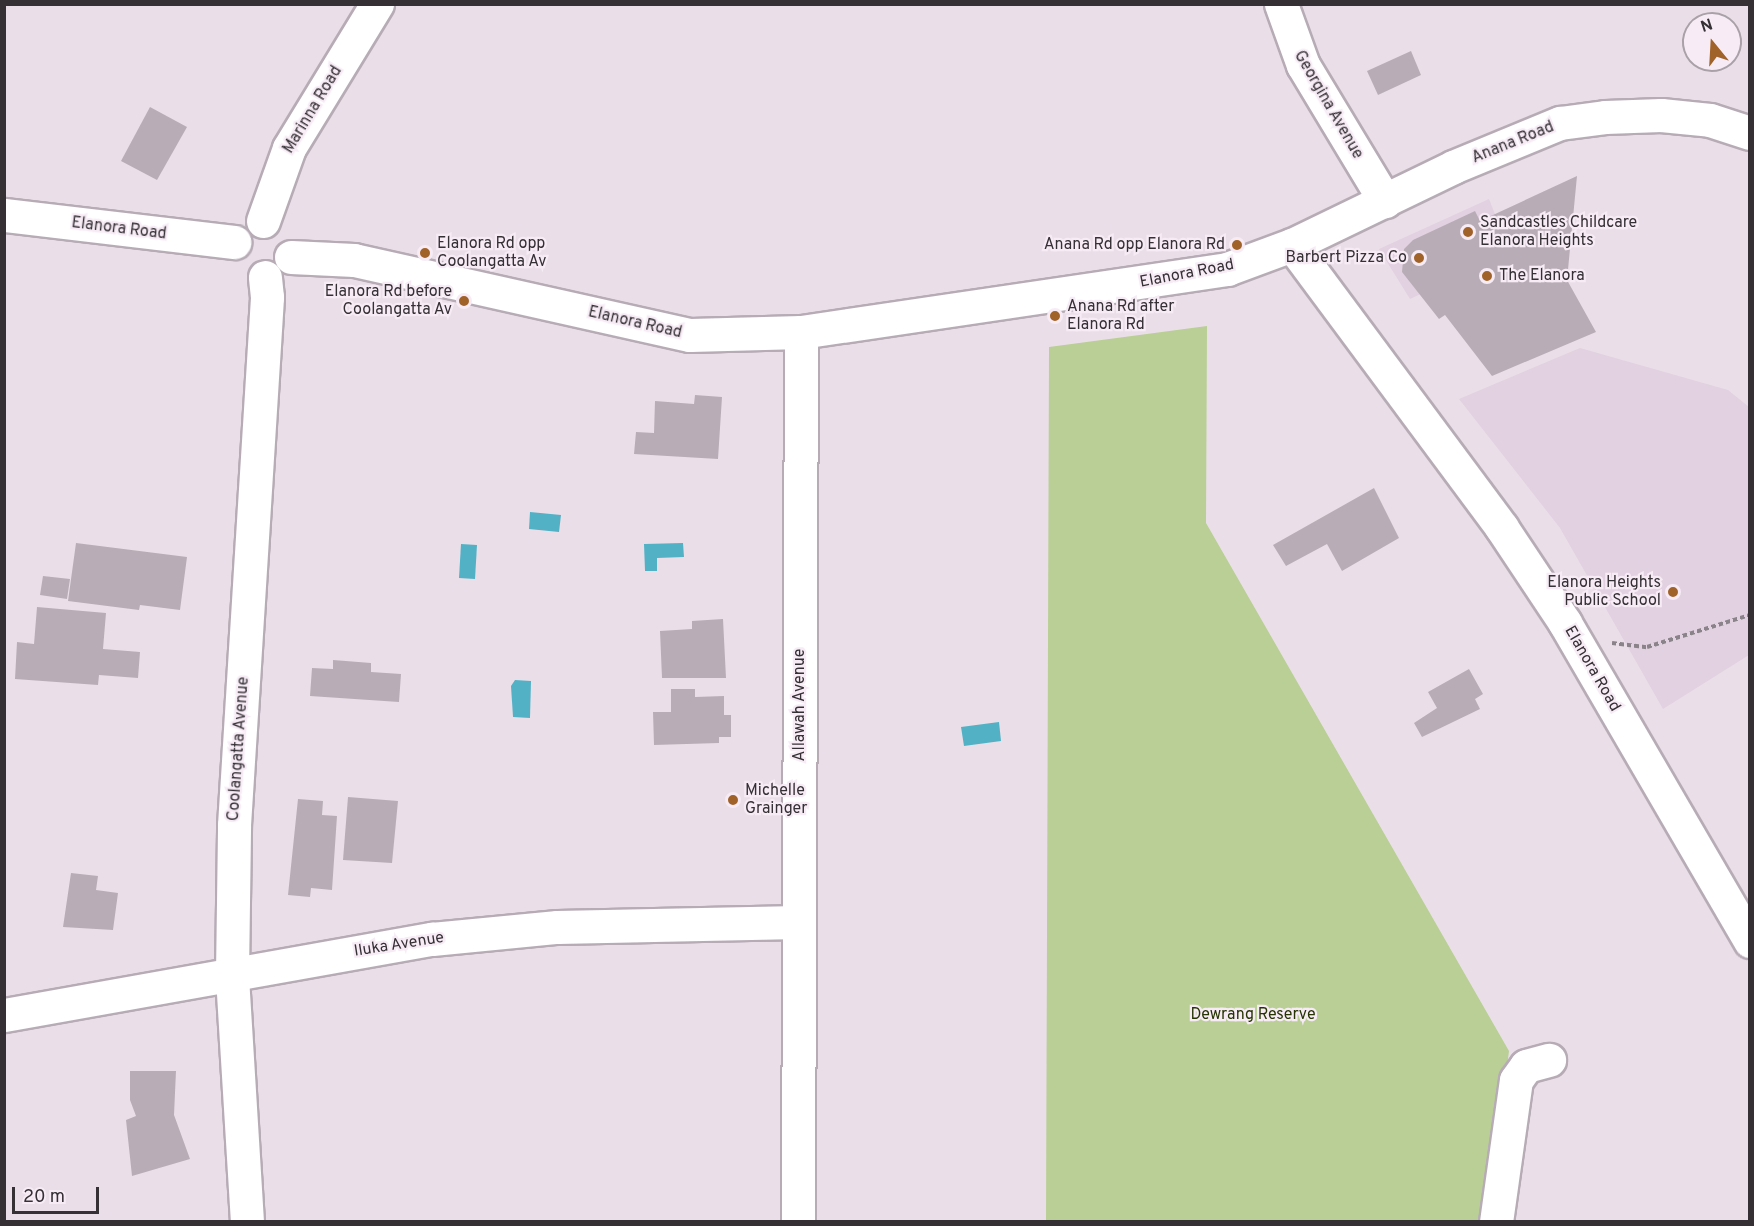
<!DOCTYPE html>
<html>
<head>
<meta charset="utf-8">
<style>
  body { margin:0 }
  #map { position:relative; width:1754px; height:1226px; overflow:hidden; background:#eadfe8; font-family:Overpass,sans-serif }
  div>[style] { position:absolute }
  .built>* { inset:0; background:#e2d1e0 }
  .green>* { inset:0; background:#b9cf95 }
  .water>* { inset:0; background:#52b1c4 }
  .building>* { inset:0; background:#b8adb6 }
  .path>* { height:4px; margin-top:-2px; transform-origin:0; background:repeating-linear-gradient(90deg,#8a8389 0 4.5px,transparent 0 7.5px) }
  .roads { filter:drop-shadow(2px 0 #b7acb6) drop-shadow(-2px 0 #b7acb6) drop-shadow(0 2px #b7acb6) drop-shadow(0 -2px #b7acb6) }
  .minor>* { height:33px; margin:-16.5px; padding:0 16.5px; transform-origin:16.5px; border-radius:16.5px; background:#fff }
  .dots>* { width:16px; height:16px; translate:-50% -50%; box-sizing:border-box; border:3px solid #f7ecf6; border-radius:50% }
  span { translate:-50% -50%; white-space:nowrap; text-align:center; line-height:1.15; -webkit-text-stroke:4.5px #f7ecf6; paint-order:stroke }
  .street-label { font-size:16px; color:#343034 }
  .poi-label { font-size:16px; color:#343034 }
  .left { translate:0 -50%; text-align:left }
  .right { translate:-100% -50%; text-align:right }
  .park-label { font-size:16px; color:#253401 }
  .frame { position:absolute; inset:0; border:6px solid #343034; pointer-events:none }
  .north { position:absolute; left:1682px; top:12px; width:60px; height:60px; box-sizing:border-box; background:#f7ecf6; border:2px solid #a9a1a8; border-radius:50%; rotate:342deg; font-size:16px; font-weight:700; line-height:24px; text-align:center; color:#343034 }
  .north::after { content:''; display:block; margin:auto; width:21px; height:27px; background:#a16229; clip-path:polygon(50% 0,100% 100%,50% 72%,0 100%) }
  .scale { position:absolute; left:12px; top:1187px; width:87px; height:27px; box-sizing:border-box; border:3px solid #343034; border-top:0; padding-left:8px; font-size:18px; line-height:21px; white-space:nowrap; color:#343034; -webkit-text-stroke:4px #f7ecf6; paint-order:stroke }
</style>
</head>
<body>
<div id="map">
  <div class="built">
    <i style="clip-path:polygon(1489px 199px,1510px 252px,1410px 299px,1379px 249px)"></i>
    <i style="clip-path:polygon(1580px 348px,1728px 390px,1749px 407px,1749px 655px,1663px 709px,1560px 528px,1459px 399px)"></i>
  </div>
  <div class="green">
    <i style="clip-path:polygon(1207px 326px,1206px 523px,1509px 1051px,1487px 1221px,1046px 1222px,1049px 347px)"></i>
  </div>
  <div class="water">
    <i style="clip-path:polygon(530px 512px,561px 515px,559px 532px,529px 529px)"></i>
    <i style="clip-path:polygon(683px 543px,684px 557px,657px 558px,657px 571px,645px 571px,644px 544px)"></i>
    <i style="clip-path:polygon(461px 544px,477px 545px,475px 579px,459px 578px)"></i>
    <i style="clip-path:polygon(515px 680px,531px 681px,530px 718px,513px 717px,511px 686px)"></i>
    <i style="clip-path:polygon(999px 722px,1001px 741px,964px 746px,961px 727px)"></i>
  </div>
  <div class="building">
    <i style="clip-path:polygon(1411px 51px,1421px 75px,1378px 95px,1367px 71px)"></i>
    <i style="clip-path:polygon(150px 107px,187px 127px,157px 180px,121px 161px)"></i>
    <i style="clip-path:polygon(1577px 176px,1567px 280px,1596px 332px,1492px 376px,1445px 315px,1439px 319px,1402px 272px,1404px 249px,1413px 240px,1475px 211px,1480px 221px)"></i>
    <i style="clip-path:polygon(695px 395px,722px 397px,718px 459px,634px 454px,636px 432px,654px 433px,655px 401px,694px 404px)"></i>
    <i style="clip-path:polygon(1374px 488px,1399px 538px,1342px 571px,1327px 544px,1286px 566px,1273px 545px)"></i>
    <i style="clip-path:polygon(76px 543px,187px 557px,180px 610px,140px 605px,139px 610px,68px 601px)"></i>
    <i style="clip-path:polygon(43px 576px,70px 579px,67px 599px,40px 595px)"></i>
    <i style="clip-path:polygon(37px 607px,106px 613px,103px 649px,140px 652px,138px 678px,99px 675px,98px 685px,15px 679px,17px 642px,34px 644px)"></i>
    <i style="clip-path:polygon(723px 619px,726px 678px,662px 678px,660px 631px,692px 629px,692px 621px)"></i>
    <i style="clip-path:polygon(333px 660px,371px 663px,371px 672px,401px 674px,399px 702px,310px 696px,312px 668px,333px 669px)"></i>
    <i style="clip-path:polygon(1469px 669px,1483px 694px,1475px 699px,1480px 709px,1422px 737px,1414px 723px,1437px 708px,1428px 692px)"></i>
    <i style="clip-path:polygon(671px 689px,695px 689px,695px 697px,724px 696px,724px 715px,731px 715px,731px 737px,719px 737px,719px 743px,654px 745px,653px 712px,671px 712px)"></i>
    <i style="clip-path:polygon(348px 797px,398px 801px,392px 863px,343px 860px)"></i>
    <i style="clip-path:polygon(298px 799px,323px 801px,322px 815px,337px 816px,332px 890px,311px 888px,310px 897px,288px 895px)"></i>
    <i style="clip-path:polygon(71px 873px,98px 876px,96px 890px,118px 893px,113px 930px,63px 927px)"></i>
    <i style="clip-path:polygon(130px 1071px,176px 1071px,174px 1115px,190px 1159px,132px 1176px,126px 1120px,136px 1116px,130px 1100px)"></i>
  </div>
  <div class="path">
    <i style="left:1612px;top:643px;width:35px;rotate:7deg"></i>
    <i style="left:1647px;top:647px;width:108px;rotate:-17.3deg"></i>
  </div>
  <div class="roads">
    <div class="minor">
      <i style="left:1281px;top:4px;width:65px;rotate:70.2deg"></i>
      <i style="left:1303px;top:65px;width:159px;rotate:58.9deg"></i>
      <i style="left:4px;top:215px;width:232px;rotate:6.7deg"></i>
      <i style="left:263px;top:221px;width:77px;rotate:-70.4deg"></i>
      <i style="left:289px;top:148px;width:169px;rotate:-58.6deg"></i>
      <i style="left:1292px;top:245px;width:352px;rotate:53.4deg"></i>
      <i style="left:1502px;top:528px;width:114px;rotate:56.4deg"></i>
      <i style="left:1565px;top:623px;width:368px;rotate:59.8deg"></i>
      <i style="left:291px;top:257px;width:63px;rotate:2.7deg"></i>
      <i style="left:354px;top:260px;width:344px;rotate:12.6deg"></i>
      <i style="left:690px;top:335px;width:111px;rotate:-1.5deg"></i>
      <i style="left:801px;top:332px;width:431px;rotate:-8.4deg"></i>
      <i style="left:1227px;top:269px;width:69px;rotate:-20.3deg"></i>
      <i style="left:1292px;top:245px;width:179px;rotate:-25.8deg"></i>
      <i style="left:1453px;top:167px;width:116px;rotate:-22.4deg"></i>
      <i style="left:1560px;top:123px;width:45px;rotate:-7.6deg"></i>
      <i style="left:1605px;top:117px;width:56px;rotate:-2deg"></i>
      <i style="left:1661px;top:115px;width:49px;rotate:5.8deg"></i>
      <i style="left:1710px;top:120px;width:42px;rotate:18deg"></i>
      <i style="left:4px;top:1015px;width:435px;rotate:-10.1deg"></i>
      <i style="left:432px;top:939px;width:126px;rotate:-5.5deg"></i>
      <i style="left:557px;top:927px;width:242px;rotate:-1.2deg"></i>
      <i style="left:247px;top:1222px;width:248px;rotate:-93.5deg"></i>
      <i style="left:232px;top:974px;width:149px;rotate:-89.2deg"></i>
      <i style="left:234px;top:825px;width:529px;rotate:-86.42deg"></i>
      <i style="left:267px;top:297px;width:20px;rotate:-96deg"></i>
      <i style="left:798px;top:1222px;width:890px;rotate:-89.81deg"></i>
      <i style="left:1496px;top:1222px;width:143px;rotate:-82deg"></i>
      <i style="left:1516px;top:1080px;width:17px;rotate:-54deg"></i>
      <i style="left:1526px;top:1066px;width:24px;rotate:-15deg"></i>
    </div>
  </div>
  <div class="dots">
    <i style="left:1468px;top:232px;background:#a16229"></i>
    <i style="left:1237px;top:245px;background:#a16229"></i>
    <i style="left:425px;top:253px;background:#a16229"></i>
    <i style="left:1419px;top:258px;background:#a16229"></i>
    <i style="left:1487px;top:276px;background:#a16229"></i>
    <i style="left:464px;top:301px;background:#a16229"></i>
    <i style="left:1055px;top:316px;background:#a16229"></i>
    <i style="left:1673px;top:592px;background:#a16229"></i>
    <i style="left:733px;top:800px;background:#a16229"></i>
  </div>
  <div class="street-label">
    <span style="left:1328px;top:105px;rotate:60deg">Georgina Avenue</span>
    <span style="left:313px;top:110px;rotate:-59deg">Marinna Road</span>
    <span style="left:1513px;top:143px;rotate:-22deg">Anana Road</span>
    <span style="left:119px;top:229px;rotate:7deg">Elanora Road</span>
    <span style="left:1187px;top:274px;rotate:-11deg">Elanora Road</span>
    <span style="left:635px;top:323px;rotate:13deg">Elanora Road</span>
    <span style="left:1592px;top:669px;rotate:60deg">Elanora Road</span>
    <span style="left:800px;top:705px;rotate:-90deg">Allawah Avenue</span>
    <span style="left:239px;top:749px;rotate:-86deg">Coolangatta Avenue</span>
    <span style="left:399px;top:945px;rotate:-9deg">Iluka Avenue</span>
  </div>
  <div class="poi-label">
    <span class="left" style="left:1480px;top:232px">Sandcastles Childcare<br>Elanora Heights</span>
    <span class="left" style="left:437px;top:253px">Elanora Rd opp<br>Coolangatta Av</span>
    <span class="right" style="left:1225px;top:245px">Anana Rd opp Elanora Rd</span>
    <span class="right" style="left:1407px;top:258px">Barbert Pizza Co</span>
    <span class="left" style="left:1499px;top:276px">The Elanora</span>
    <span class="right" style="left:452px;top:301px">Elanora Rd before<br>Coolangatta Av</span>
    <span class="left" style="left:1067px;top:316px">Anana Rd after<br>Elanora Rd</span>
    <span class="right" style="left:1661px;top:592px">Elanora Heights<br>Public School</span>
    <span class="left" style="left:745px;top:800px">Michelle<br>Grainger</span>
  </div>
  <div class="park-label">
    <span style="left:1253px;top:1015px">Dewrang Reserve</span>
  </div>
  <div class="frame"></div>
  <div class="north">N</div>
  <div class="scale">20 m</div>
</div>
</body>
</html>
